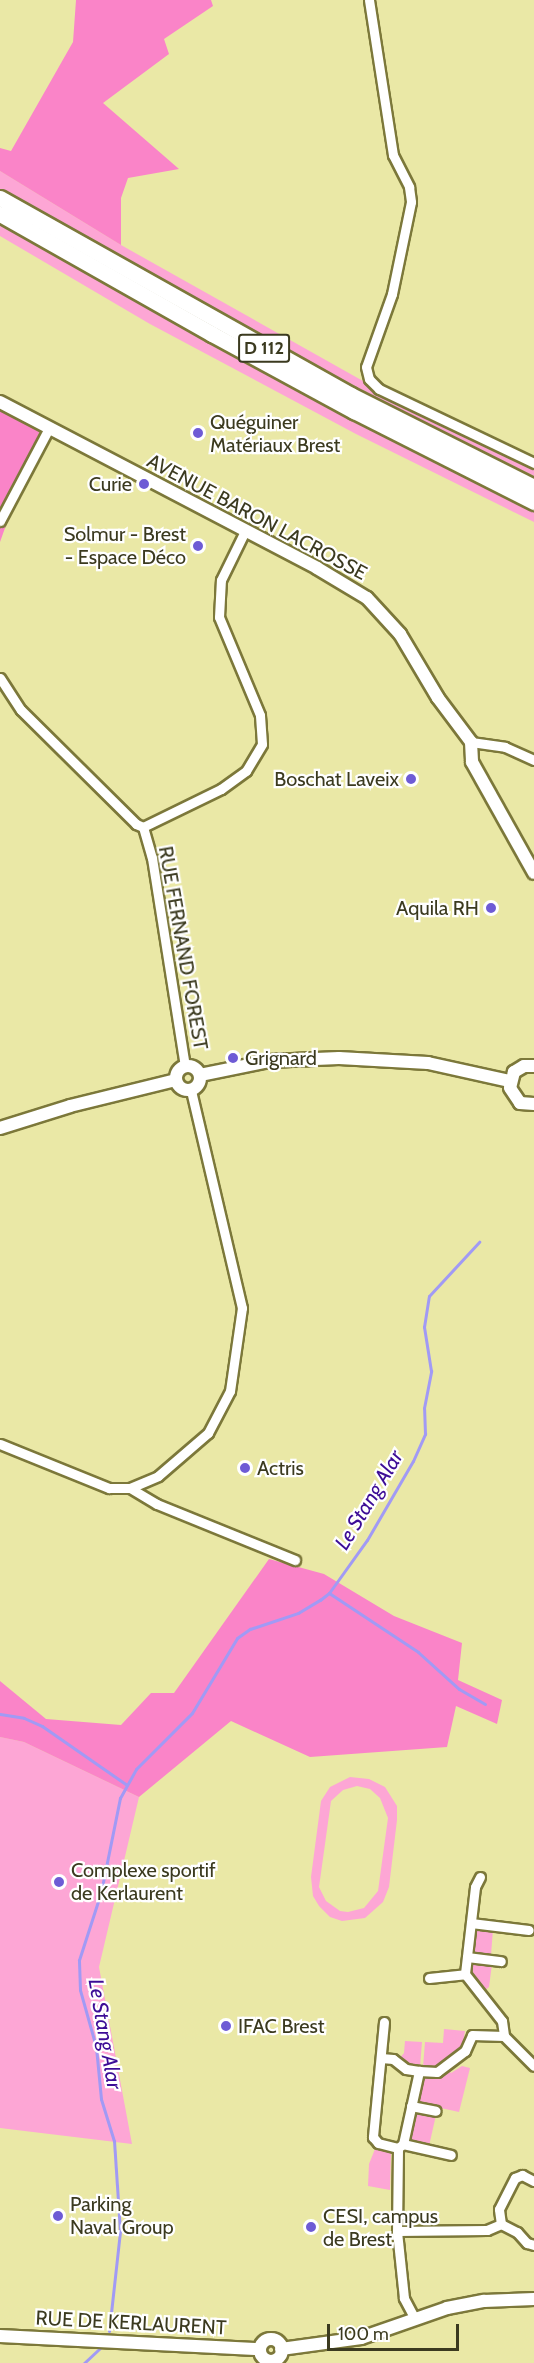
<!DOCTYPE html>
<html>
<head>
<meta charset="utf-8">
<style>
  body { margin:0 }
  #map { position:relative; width:534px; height:2363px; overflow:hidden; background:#eae8a6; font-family:Cabin,sans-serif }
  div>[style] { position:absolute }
  .green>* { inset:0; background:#fda6d5 }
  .forest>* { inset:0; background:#fa84c8 }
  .stream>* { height:3px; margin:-1.5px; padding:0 1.5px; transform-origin:1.5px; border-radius:1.5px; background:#a19af5 }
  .roads { filter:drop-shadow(2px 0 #7c783a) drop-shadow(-2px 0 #7c783a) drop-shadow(0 2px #7c783a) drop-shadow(0 -2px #7c783a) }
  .minor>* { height:9px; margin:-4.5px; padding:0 4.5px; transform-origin:4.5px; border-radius:4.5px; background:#fff }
  .tertiary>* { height:12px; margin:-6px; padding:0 6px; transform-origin:6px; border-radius:6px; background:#fff }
  .tertiary>.ring { margin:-6px; padding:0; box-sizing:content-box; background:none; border:12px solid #fff; border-radius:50% }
  .trunk>* { height:15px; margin:-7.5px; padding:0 7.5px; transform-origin:7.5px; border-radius:7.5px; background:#fff }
  .dots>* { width:16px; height:16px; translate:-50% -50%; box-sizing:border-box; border:3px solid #fff; border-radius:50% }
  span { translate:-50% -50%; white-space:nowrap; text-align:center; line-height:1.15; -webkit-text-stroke:4.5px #fff; paint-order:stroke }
  .shield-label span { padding:2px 4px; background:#fff; border:2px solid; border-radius:4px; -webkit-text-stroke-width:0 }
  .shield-label { font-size:18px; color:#3b3a1f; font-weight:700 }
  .poi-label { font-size:20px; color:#3b3a1f }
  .left { translate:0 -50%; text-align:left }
  .right { translate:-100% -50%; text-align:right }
  .street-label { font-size:20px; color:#3b3a1f }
  .water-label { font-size:21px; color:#3c0c96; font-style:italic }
  .scale { position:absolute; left:327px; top:2324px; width:132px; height:27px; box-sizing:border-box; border:3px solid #3b3a1f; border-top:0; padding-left:8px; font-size:18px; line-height:21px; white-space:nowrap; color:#3b3a1f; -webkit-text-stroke:4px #fff; paint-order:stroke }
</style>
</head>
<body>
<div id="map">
  <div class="green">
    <i style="clip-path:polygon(0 171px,121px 245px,363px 381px,388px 397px,534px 468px,534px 476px,400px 410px,192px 299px,0 189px)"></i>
    <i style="clip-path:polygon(0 224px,295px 390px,534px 510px,534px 522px,356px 434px,150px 324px,0 236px)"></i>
    <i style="clip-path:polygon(0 1737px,24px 1742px,139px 1797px,99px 1967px,132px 2144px,0 2128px)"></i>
    <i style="clip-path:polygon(evenodd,350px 1777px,369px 1779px,385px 1787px,397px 1806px,397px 1820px,389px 1887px,383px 1902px,365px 1918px,342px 1921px,330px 1917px,319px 1906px,313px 1896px,311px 1877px,321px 1801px,330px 1787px,350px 1777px,357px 1786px,370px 1789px,380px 1798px,388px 1818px,378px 1891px,364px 1908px,348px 1912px,340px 1911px,326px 1901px,319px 1887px,320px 1880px,331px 1801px,343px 1790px,357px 1786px)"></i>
    <i style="clip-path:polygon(479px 1927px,493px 1929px,491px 1955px,473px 1953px,471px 1950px,474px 1932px)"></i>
    <i style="clip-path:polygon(473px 1961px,492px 1964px,489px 1987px,484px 1991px,469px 1971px)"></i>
    <i style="clip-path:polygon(444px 2029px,465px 2031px,462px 2048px,435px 2068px,423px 2067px,425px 2042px,443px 2043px)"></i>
    <i style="clip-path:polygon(405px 2041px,422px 2042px,420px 2067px,407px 2066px,399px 2059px,404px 2053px)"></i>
    <i style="clip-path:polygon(462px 2066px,470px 2068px,459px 2112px,418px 2103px,416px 2100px,421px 2078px,447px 2068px,451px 2073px)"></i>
    <i style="clip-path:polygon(417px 2111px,436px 2115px,429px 2146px,410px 2142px,408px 2138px,414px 2113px)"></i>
    <i style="clip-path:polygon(375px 2149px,391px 2152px,390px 2190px,368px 2186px,369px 2164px)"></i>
  </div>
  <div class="forest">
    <i style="clip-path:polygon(76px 0,211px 0,213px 6px,164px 39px,169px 54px,103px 103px,179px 169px,128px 178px,121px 198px,121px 245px,0 171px,0 148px,11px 151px,73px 42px)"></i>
    <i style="clip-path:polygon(0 408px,40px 430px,0 542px)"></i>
    <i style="clip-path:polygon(269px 1559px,324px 1574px,394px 1616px,462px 1643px,458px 1680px,502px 1700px,497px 1724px,456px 1706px,447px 1747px,310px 1757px,231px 1721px,139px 1797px,24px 1742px,0 1737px,0 1681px,46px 1719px,121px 1725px,151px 1693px,174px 1693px)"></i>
  </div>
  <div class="stream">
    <i style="left:329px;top:1593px;width:107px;rotate:33.5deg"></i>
    <i style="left:418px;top:1652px;width:55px;rotate:42.1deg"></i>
    <i style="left:459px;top:1689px;width:30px;rotate:30deg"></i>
    <i style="left:0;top:1714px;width:24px;rotate:9deg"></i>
    <i style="left:24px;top:1718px;width:20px;rotate:24deg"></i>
    <i style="left:42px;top:1726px;width:103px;rotate:34.8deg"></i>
    <i style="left:109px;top:2331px;width:101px;rotate:-83.7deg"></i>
    <i style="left:120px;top:2231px;width:90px;rotate:-93.8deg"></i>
    <i style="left:114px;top:2141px;width:44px;rotate:-107.2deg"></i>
    <i style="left:101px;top:2099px;width:52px;rotate:-95.5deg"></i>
    <i style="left:96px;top:2047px;width:59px;rotate:-105.7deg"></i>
    <i style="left:80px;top:1990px;width:30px;rotate:-92deg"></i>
    <i style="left:79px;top:1960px;width:71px;rotate:-72.1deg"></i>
    <i style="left:101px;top:1892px;width:96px;rotate:-78.6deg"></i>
    <i style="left:120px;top:1798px;width:33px;rotate:-61deg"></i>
    <i style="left:136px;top:1769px;width:79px;rotate:-45deg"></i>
    <i style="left:192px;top:1713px;width:87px;rotate:-59deg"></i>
    <i style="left:237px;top:1638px;width:16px;rotate:-35deg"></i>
    <i style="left:250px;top:1629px;width:51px;rotate:-18.4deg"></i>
    <i style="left:298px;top:1613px;width:26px;rotate:-31deg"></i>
    <i style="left:320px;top:1600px;width:11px;rotate:-38deg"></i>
    <i style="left:329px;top:1593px;width:65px;rotate:-54.4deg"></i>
    <i style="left:367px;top:1540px;width:91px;rotate:-59.8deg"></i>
    <i style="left:413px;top:1461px;width:30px;rotate:-66deg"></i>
    <i style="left:425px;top:1434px;width:26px;rotate:-92deg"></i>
    <i style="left:424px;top:1408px;width:38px;rotate:-79deg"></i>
    <i style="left:431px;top:1371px;width:45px;rotate:-99deg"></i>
    <i style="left:424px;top:1327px;width:31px;rotate:-81deg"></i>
    <i style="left:429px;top:1296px;width:74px;rotate:-47.2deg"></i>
    <i style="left:84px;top:2363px;width:26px;rotate:-43deg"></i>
  </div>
  <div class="roads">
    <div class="minor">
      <i style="left:369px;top:0;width:157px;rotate:81.2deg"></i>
      <i style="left:393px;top:155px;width:36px;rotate:63deg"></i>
      <i style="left:409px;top:187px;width:15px;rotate:82deg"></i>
      <i style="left:411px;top:202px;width:94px;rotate:101.7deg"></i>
      <i style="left:392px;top:294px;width:77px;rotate:109.6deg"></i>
      <i style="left:366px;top:367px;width:12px;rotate:76deg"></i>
      <i style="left:369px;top:379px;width:14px;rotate:45deg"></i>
      <i style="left:379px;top:389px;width:172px;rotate:25.5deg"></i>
      <i style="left:0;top:521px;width:105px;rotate:-62.2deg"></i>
      <i style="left:0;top:678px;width:38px;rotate:57deg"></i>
      <i style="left:21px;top:710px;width:162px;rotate:44.7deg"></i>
      <i style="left:136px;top:824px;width:8px;rotate:23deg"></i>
      <i style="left:143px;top:827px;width:32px;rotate:74deg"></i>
      <i style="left:152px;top:858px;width:211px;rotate:81deg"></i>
      <i style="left:471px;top:742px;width:34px;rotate:8deg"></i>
      <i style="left:505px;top:747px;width:32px;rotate:24deg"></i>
      <i style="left:143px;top:827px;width:87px;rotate:-26deg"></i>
      <i style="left:221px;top:789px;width:31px;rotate:-36deg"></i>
      <i style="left:246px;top:771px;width:31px;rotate:-59deg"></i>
      <i style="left:262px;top:744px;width:29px;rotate:-94deg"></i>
      <i style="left:260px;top:715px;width:106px;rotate:-112.7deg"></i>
      <i style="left:219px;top:617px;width:37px;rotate:-87deg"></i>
      <i style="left:221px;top:580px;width:55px;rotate:-63.9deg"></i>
      <i style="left:0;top:1444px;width:118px;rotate:22deg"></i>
      <i style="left:109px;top:1488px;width:21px"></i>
      <i style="left:130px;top:1488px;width:30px;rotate:-23deg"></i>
      <i style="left:158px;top:1476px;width:66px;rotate:-40.7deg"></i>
      <i style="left:208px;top:1433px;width:47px;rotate:-62.4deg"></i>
      <i style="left:230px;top:1391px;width:84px;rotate:-81.8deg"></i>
      <i style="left:242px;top:1308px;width:224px;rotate:-103.2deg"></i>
      <i style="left:130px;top:1488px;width:31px;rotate:31deg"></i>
      <i style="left:157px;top:1504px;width:149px;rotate:22.1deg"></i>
      <i style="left:480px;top:1877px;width:11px;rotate:117deg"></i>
      <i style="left:475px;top:1887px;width:88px;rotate:96.6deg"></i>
      <i style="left:465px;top:1974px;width:60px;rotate:51.8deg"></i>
      <i style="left:502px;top:2021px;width:15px;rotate:82deg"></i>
      <i style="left:504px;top:2036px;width:42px;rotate:45deg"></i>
      <i style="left:471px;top:1923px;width:58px;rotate:6.9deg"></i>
      <i style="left:467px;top:1957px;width:34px;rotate:7deg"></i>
      <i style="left:429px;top:1978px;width:36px;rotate:-6deg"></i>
      <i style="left:384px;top:2022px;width:116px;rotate:95.5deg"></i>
      <i style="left:373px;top:2137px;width:8px;rotate:50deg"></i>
      <i style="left:378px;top:2143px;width:21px;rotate:14deg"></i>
      <i style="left:381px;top:2058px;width:12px;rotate:5deg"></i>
      <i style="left:393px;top:2059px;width:16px;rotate:38deg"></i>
      <i style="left:406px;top:2069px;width:13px;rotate:9deg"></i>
      <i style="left:411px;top:2106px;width:25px;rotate:11deg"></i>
      <i style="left:403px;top:2144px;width:49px;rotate:12.9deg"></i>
      <i style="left:501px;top:2224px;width:15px;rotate:-98deg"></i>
      <i style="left:499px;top:2209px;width:35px;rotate:-63deg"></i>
      <i style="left:515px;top:2178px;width:8px;rotate:-23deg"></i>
      <i style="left:522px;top:2175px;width:13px;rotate:27deg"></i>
      <i style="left:397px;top:2231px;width:90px;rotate:-0.6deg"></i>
      <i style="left:487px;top:2230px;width:15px;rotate:-23deg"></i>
      <i style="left:501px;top:2224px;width:18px;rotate:27deg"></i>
      <i style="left:517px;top:2232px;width:15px;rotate:48deg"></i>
      <i style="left:527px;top:2243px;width:7px;rotate:16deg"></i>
      <i style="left:415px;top:2319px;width:24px;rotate:-118deg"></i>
      <i style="left:404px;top:2298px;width:67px;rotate:-96deg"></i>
      <i style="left:397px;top:2231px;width:83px;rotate:-89.3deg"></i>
      <i style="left:398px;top:2148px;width:6px;rotate:-39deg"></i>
      <i style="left:403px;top:2144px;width:75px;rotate:-77.6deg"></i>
      <i style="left:419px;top:2071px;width:18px;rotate:3deg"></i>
      <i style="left:437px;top:2072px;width:35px;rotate:-37deg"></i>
      <i style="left:465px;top:2051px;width:17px;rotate:-66deg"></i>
      <i style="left:472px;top:2035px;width:32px;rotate:2deg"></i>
      <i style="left:271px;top:2363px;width:2px;rotate:-90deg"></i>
    </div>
    <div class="tertiary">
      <i style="left:0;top:402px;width:358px;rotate:27.6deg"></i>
      <i style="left:317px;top:568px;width:58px;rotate:31deg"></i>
      <i style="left:367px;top:598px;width:49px;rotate:47.5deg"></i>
      <i style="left:400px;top:634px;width:74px;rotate:59.3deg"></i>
      <i style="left:438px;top:698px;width:55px;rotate:53.1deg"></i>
      <i style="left:471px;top:742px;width:20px;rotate:87deg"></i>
      <i style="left:472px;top:762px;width:127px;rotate:60.8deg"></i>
      <i class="ring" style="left:176px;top:1066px;width:12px;height:12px"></i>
      <i style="left:534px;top:1066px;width:10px;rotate:180deg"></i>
      <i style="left:524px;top:1066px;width:12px;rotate:149deg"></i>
      <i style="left:514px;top:1072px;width:16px;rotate:104deg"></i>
      <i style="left:510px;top:1088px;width:18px;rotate:56deg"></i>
      <i style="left:520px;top:1103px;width:14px;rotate:4deg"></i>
      <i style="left:200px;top:1075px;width:70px;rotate:-11.5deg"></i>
      <i style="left:269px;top:1061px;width:70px;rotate:-2.5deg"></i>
      <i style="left:339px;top:1058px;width:89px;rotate:3.2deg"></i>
      <i style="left:428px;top:1063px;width:84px;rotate:12.4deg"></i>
      <i style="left:0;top:1128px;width:73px;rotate:-17.4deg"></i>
      <i style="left:70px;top:1106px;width:109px;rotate:-13.8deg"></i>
      <i style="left:0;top:2336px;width:260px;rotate:2.9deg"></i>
      <i class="ring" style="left:260px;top:2339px;width:10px;height:10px"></i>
      <i style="left:281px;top:2349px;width:81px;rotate:-7.8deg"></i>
      <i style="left:361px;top:2338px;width:91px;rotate:-19.2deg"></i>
      <i style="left:447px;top:2308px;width:38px;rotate:-11deg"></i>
      <i style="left:484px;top:2301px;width:50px;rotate:-2.3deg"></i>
    </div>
    <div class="trunk">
      <i style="left:0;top:198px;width:403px;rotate:29.3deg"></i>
      <i style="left:351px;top:395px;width:205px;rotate:26.7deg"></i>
      <i style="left:0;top:214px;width:244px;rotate:29.5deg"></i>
      <i style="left:212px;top:334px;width:162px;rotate:28.5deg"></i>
      <i style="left:354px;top:411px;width:202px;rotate:26.8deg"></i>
    </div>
  </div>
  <div class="dots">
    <i style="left:198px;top:433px;background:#6e5bd5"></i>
    <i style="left:144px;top:484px;background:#6e5bd5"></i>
    <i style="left:198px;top:546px;background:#6e5bd5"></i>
    <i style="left:411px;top:779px;background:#6e5bd5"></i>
    <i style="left:491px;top:908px;background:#6e5bd5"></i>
    <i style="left:233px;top:1058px;background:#6e5bd5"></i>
    <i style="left:245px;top:1468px;background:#6e5bd5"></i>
    <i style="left:59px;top:1882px;background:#6e5bd5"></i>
    <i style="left:226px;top:2026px;background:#6e5bd5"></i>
    <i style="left:58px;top:2216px;background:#6e5bd5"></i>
    <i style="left:311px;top:2227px;background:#6e5bd5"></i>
  </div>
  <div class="shield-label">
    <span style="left:264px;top:348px">D 112</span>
  </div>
  <div class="poi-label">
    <span class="left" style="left:210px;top:434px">Quéguiner<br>Matériaux Brest</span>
    <span class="right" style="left:132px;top:484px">Curie</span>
    <span class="right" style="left:186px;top:546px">Solmur - Brest<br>- Espace Déco</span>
    <span class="right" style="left:399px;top:779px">Boschat Laveix</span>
    <span class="right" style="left:479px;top:908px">Aquila RH</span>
    <span class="left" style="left:245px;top:1058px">Grignard</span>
    <span class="left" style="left:257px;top:1468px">Actris</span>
    <span class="left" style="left:71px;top:1882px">Complexe sportif<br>de Kerlaurent</span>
    <span class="left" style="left:238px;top:2026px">IFAC Brest</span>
    <span class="left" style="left:70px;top:2216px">Parking<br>Naval Group</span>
    <span class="left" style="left:323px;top:2228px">CESI, campus<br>de Brest</span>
  </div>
  <div class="street-label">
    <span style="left:257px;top:517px;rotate:28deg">AVENUE BARON LACROSSE</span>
    <span style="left:183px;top:948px;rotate:80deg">RUE FERNAND FOREST</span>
    <span style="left:131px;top:2323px;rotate:3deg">RUE DE KERLAURENT</span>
  </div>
  <div class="water-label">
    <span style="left:369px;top:1500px;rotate:-59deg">Le Stang Alar</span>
    <span style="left:105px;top:2034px;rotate:80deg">Le Stang Alar</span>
  </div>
  <div class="scale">100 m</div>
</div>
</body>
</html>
